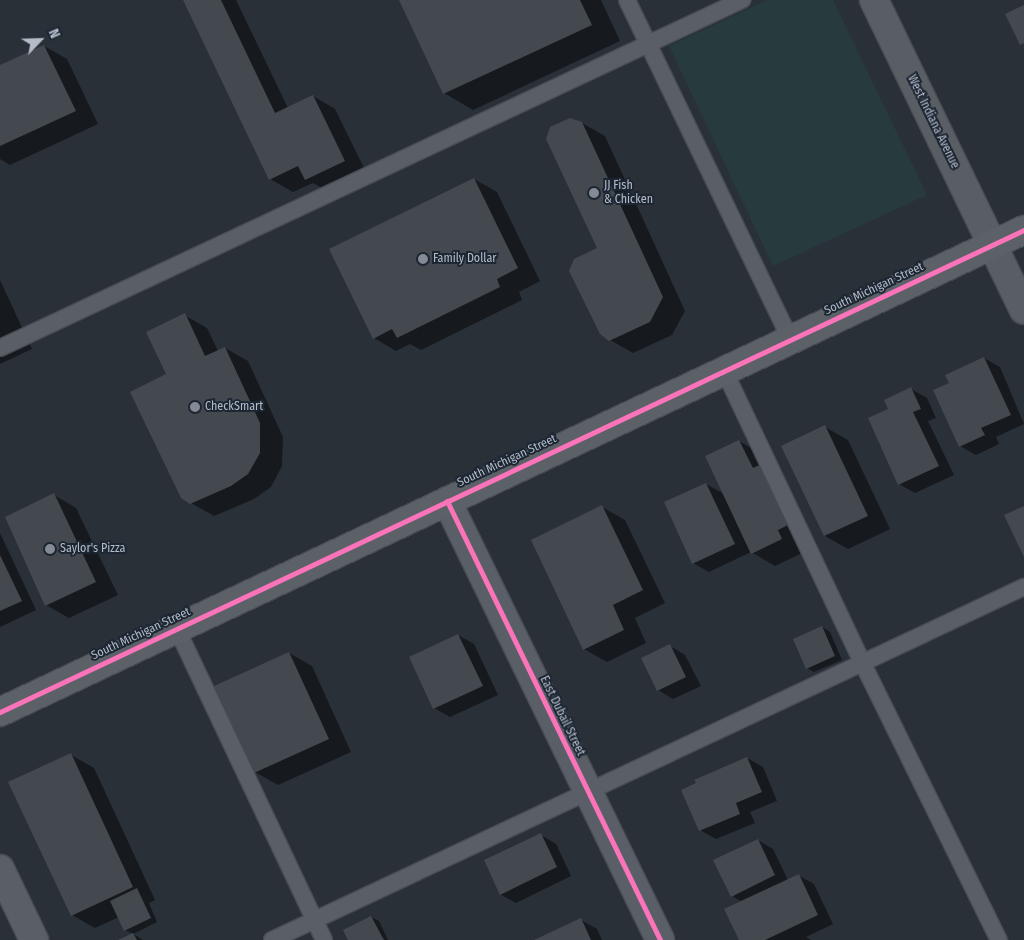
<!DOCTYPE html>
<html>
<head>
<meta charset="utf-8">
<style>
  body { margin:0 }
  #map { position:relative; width:1024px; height:940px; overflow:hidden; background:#2a3038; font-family:"Fira Sans Condensed",sans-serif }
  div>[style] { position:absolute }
  .green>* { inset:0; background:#273a3e }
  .shadow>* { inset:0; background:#0007 }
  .building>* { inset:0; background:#444950 }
  .roads { filter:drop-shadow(1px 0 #484c53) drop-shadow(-1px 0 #484c53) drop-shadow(0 1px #484c53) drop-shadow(0 -1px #484c53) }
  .lane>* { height:16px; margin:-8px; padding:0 8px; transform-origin:8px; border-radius:8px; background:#5a5e66 }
  .street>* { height:28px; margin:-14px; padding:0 14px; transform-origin:14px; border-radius:14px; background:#5a5e66 }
  .secondary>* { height:28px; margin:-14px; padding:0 14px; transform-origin:14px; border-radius:14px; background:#595d64 }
  .primary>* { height:28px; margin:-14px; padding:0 14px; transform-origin:14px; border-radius:14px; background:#5c6168 }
  .cycleway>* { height:5px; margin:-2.5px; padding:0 2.5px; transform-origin:2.5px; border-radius:2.5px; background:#fb73b8 }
  .dots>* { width:14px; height:14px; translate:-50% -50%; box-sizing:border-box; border:2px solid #1d2633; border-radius:50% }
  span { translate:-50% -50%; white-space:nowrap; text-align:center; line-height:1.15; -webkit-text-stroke:4px #1d2633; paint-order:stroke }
  .street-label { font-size:12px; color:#b4bcc9 }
  .poi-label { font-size:12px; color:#b4bcc9 }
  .left { translate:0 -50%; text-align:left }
  .north { position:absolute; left:15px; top:15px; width:50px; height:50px; -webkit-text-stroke:4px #1d2633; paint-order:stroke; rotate:66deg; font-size:14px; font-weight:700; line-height:20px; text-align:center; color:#b4bcc9 }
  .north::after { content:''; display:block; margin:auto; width:18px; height:22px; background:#b4bcc9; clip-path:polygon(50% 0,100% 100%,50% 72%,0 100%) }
</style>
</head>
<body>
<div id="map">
  <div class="green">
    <i style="clip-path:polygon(767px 0,833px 0,927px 195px,773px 266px,669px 46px)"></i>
  </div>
  <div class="shadow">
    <i style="clip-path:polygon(184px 0,236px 0,288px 108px,313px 96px,335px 109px,367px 174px,329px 192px,313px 183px,293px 192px,270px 179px)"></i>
    <i style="clip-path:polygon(400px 0,601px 0,620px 41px,473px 110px,444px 93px)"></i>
    <i style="clip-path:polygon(44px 46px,67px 59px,98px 124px,10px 165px,0 159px,0 67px)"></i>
    <i style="clip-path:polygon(582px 123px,605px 136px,685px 311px,672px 335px,633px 353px,610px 340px)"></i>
    <i style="clip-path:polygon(474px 179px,497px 192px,540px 281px,519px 292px,522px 300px,421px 350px,410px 344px,396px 351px,374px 338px)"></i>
    <i style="clip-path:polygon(0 280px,32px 349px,0 364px)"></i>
    <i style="clip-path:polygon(184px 315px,207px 328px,218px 351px,225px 348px,248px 361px,283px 437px,282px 466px,271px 487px,254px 499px,214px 516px,191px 503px,168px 375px)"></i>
    <i style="clip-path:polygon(984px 358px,1000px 367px,1024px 424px,996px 437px,999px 444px,976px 455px,960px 446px)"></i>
    <i style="clip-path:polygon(911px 389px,927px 398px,936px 418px,928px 421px,954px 475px,915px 493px,899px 484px)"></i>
    <i style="clip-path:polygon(825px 427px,848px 440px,890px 529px,848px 549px,825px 536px,783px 447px)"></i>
    <i style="clip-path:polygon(739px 441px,761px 454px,769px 469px,785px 479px,812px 537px,800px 543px,804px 552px,775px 566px,751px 552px,709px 572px,693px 563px,706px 484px,724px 494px)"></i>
    <i style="clip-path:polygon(54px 495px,76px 508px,118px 595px,69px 618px,46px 605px)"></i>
    <i style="clip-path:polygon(602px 507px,625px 520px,665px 603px,635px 618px,646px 643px,607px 662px,584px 649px)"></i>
    <i style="clip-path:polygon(0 533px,36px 610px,0 627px)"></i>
    <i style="clip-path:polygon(822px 627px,830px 632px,842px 660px,814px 672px,807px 668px)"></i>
    <i style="clip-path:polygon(458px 635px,474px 644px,498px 695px,450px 717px,434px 708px)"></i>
    <i style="clip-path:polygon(670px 646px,685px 655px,701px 686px,673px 699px,658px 690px)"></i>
    <i style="clip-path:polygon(289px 653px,312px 666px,351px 752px,278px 785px,255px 772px)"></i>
    <i style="clip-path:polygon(71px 755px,94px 768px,155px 900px,149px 903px,157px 922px,133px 934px,143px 940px,121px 940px,133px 934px,125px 930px,119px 917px,95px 928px,72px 915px)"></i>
    <i style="clip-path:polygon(747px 758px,763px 767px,777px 801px,750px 812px,755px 823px,716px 839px,700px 830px)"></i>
    <i style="clip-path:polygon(541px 835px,556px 844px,571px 876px,516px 903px,500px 894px)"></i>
    <i style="clip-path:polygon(758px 840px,773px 849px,788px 880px,798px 875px,814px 884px,833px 924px,806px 937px,811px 940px,740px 940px,742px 902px,732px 896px)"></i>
    <i style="clip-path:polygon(371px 917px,379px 921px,388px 940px,349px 940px)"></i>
    <i style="clip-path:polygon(581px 920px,597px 929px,602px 940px,537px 940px)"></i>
  </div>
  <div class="building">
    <i style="clip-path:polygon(183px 0,221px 0,275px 113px,313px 95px,345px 161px,305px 180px,298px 166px,269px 180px)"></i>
    <i style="clip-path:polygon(399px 0,580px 0,592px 25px,443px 94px)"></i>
    <i style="clip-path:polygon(1024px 5px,1024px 43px,1020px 45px,1005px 14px)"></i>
    <i style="clip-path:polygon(44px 45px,76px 111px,0 146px,0 65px)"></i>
    <i style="clip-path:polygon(570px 118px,582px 122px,663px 297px,650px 322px,609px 341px,600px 334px,569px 271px,574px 259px,597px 248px,546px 139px,550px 127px)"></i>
    <i style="clip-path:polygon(474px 178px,518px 268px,497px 279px,500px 287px,397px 338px,392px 329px,373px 339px,329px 249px)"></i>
    <i style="clip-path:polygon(185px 313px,205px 356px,225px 347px,260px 423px,260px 453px,248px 474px,231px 486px,190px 504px,181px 498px,130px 392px,166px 374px,146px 332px)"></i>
    <i style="clip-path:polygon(984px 357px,1011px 415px,981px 428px,985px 435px,959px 447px,933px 390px,949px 383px,945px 375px)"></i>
    <i style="clip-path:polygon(911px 387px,921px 409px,913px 412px,939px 466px,898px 485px,868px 418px,888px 409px,884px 400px)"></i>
    <i style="clip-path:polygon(825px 425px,868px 516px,824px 536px,781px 446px)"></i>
    <i style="clip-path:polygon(739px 440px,753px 468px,762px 464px,790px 524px,778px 530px,782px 539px,751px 554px,705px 456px)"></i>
    <i style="clip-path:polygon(706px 483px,735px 544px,692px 564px,664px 502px)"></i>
    <i style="clip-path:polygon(54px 493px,96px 582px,45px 606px,5px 517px)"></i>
    <i style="clip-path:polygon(602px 505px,643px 590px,613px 605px,624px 630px,583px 650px,531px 540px)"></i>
    <i style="clip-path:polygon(1024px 506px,1024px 557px,1004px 515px)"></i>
    <i style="clip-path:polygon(0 555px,22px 601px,0 611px)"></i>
    <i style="clip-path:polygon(822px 626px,835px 656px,806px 669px,793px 639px)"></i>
    <i style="clip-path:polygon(458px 634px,483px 686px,433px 709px,409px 657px)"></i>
    <i style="clip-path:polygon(670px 644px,686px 677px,657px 691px,641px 658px)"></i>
    <i style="clip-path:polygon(289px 652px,329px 739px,254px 773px,214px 686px)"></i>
    <i style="clip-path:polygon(71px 753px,133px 887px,71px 916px,8px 782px)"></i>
    <i style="clip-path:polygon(747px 757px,762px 792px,736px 803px,740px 814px,699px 831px,681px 790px,696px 783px,694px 780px)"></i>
    <i style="clip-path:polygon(541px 833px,557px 867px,500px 895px,484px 860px)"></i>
    <i style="clip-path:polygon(758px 839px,775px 875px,731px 897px,713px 860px)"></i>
    <i style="clip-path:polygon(799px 874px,818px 915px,765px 940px,739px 940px,724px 909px)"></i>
    <i style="clip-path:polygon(137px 888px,151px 918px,124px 931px,110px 901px)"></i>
    <i style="clip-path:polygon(371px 916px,384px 940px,348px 940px,343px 930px)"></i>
    <i style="clip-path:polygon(581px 918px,591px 940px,534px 940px)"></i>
    <i style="clip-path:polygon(133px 933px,137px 940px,118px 940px)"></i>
  </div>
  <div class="roads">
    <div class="lane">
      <i style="left:627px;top:0;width:376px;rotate:64.3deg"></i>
      <i style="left:0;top:348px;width:820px;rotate:-25.13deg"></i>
      <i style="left:724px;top:370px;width:323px;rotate:64.7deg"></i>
      <i style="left:862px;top:662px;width:310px;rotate:63.8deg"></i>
      <i style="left:177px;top:629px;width:344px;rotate:64.7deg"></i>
      <i style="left:272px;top:940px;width:831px;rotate:-25.15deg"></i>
    </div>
    <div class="street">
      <i style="left:447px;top:501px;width:488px;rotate:64.1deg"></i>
      <i style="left:0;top:869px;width:79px;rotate:64.4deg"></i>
    </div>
    <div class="secondary">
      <i style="left:874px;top:0;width:344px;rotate:64.2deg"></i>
    </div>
    <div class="primary">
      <i style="left:0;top:712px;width:1132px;rotate:-25.21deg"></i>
    </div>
  </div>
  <div class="cycleway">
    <i style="left:447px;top:501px;width:488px;rotate:64.1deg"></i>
    <i style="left:0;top:712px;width:1132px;rotate:-25.21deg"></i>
  </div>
  <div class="dots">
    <i style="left:594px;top:193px;background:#848b96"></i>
    <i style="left:423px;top:259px;background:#848b96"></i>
    <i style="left:195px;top:407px;background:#848b96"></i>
    <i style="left:50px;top:549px;background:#848b96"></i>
  </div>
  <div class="street-label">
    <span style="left:933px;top:122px;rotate:64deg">West Indiana Avenue</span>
    <span style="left:874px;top:289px;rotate:-25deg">South Michigan Street</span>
    <span style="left:507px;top:461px;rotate:-25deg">South Michigan Street</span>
    <span style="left:141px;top:634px;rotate:-25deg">South Michigan Street</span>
    <span style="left:562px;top:716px;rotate:64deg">East Dubail Street</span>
  </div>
  <div class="poi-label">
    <span class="left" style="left:604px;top:193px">JJ Fish<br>&amp; Chicken</span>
    <span class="left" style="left:433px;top:259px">Family Dollar</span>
    <span class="left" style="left:205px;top:407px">CheckSmart</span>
    <span class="left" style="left:60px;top:549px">Saylor's Pizza</span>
  </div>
  <div class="north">N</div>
</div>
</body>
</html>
